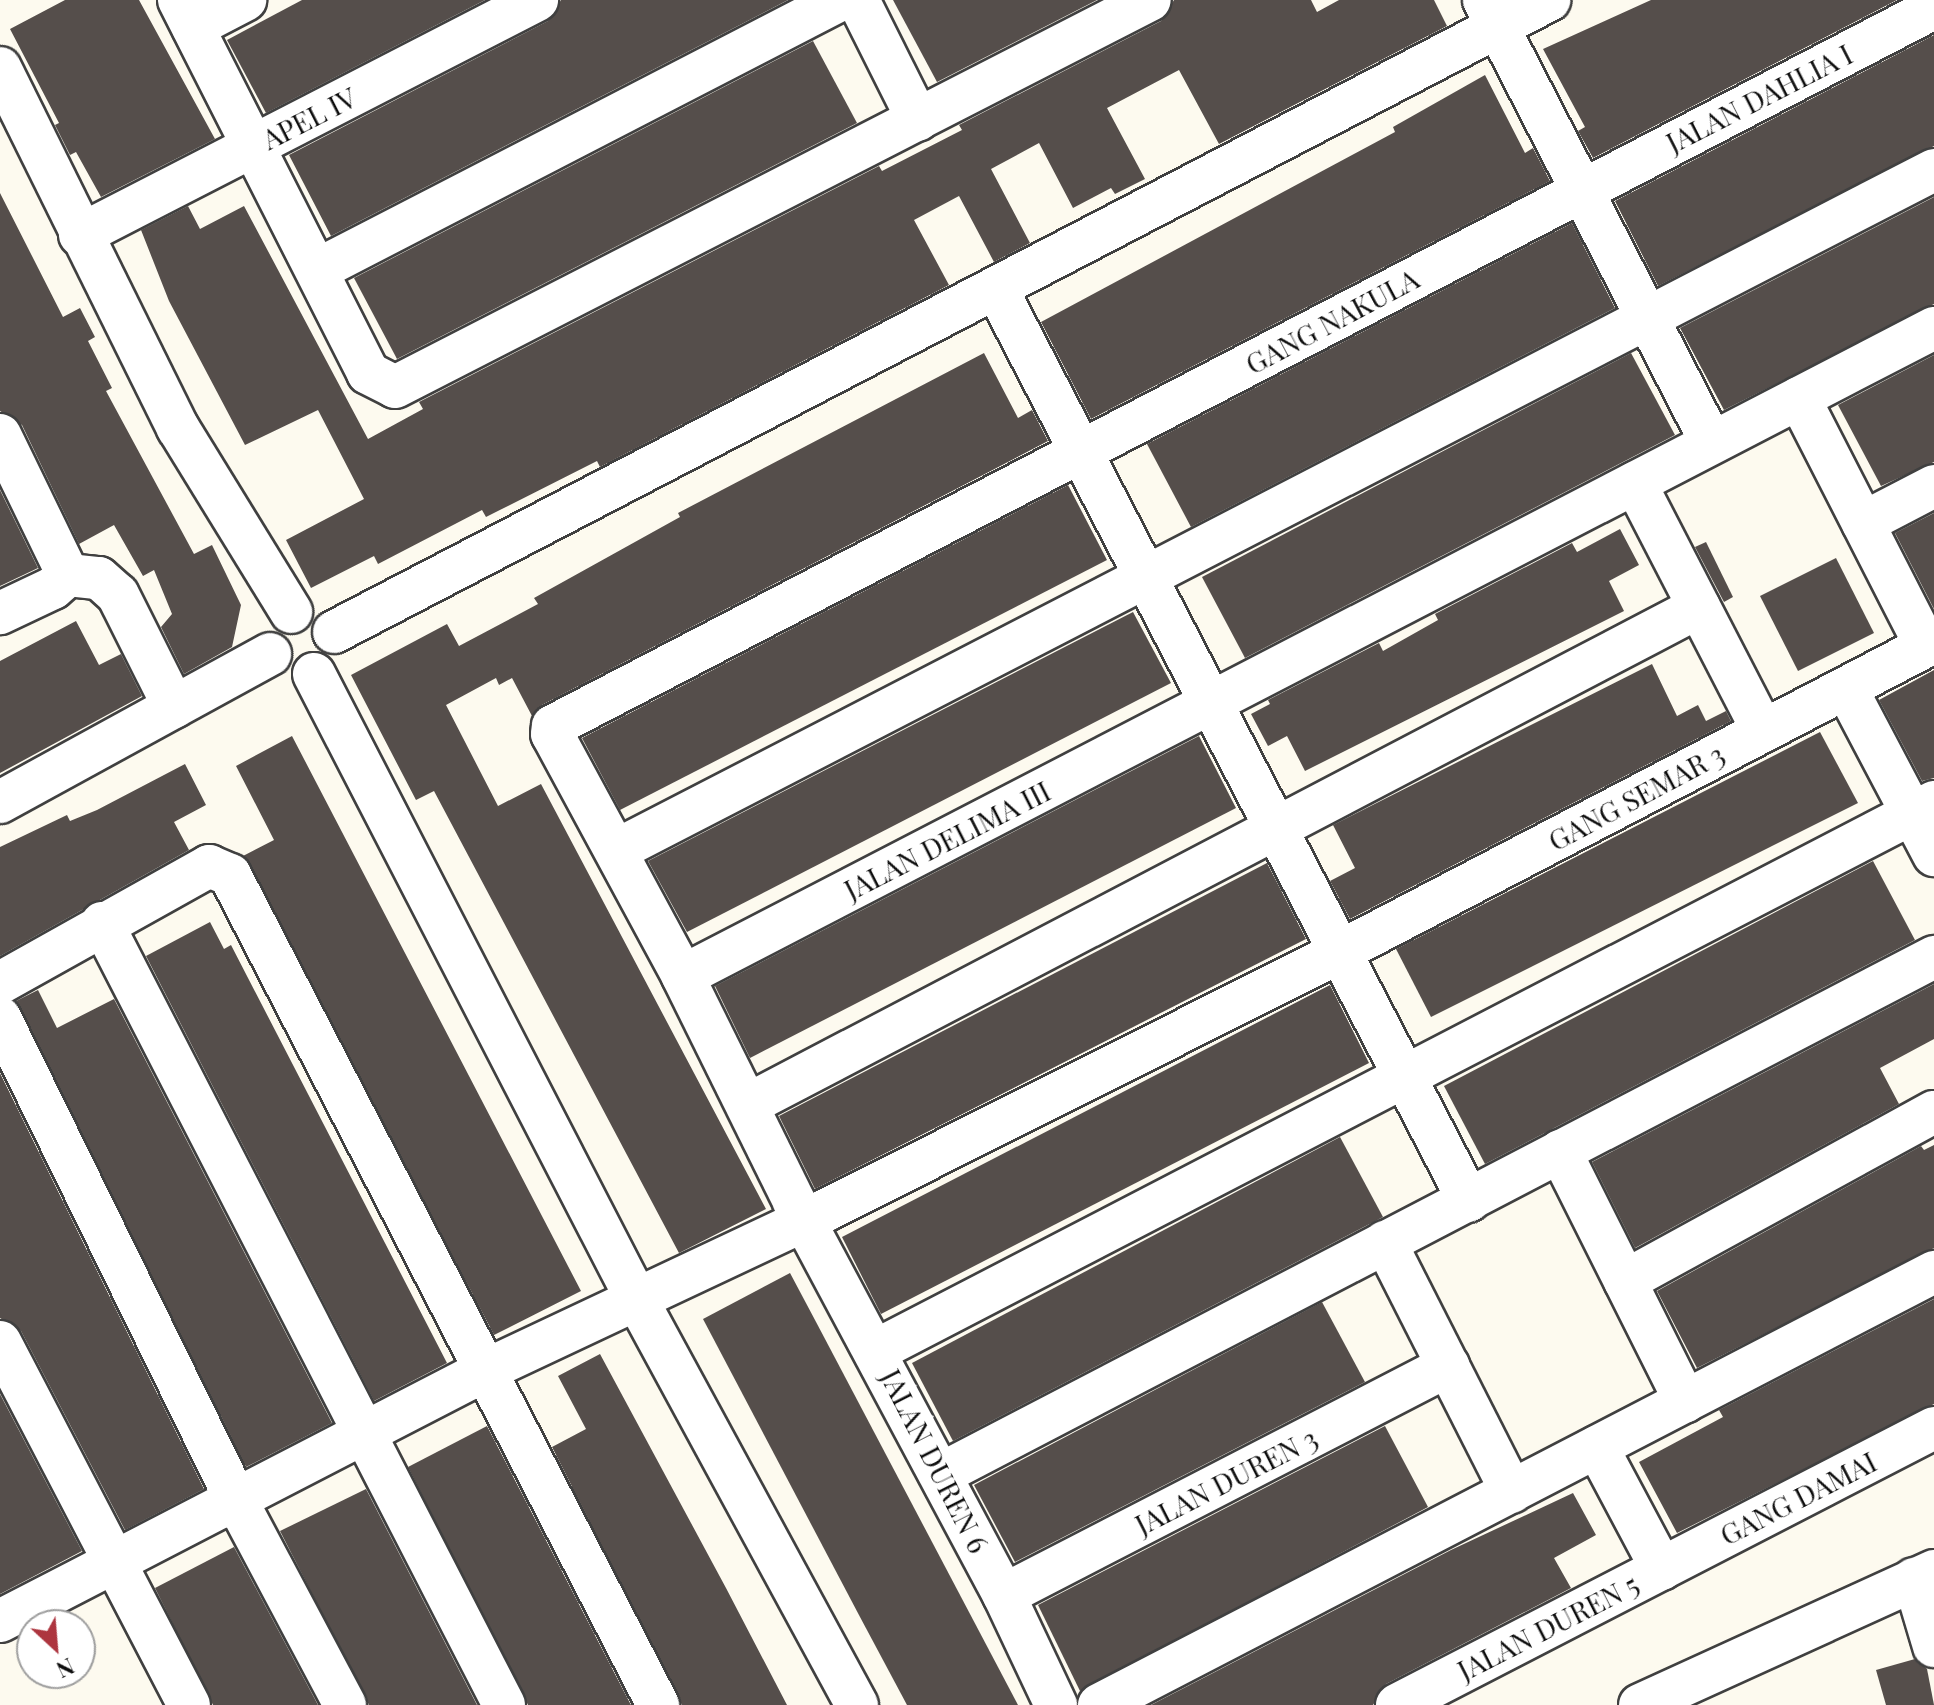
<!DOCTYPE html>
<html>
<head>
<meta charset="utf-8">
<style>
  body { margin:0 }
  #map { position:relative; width:1934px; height:1705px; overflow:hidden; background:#fdfaef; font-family:"Playfair Display",serif }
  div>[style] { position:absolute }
  .building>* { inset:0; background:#554e4b }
  .roads { filter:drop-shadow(2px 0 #404040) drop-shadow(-2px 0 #404040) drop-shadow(0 2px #404040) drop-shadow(0 -2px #404040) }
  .minor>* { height:42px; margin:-21px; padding:0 21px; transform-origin:21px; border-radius:21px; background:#fff }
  span { translate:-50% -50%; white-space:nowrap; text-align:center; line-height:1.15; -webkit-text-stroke:8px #fff; paint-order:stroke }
  .street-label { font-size:28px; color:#0d0d0d }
  .north { position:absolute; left:16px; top:1609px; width:80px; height:80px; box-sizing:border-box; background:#fff; border:2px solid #9e9e9e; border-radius:50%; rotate:154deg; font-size:22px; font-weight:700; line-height:32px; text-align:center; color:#0d0d0d }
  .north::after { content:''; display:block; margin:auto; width:28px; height:36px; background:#ad353f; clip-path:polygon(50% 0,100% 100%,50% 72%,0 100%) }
</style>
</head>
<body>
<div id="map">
  <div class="building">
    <i style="clip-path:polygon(65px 0,139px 0,215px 139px,101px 197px,76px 152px,70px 155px,55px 125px,59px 123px,10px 29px)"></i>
    <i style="clip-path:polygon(302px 0,485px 0,266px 113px,227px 40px)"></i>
    <i style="clip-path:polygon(561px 0,788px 0,331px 236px,289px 155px,548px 21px)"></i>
    <i style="clip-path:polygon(893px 0,1097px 0,937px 82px)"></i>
    <i style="clip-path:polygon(1174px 0,1311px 0,1317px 12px,1339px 0,1434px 0,1447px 26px,1219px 144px,1179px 70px,1107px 108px,1145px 179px,1115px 194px,1111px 188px,1073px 208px,1039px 143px,991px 169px,1030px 243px,994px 262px,959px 196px,914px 220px,949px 285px,600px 467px,597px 461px,486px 517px,482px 510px,378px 564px,374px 556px,311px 588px,286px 540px,364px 499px,318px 410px,245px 445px,169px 301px,141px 230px,188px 206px,200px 229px,244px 206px,368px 439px,423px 409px,419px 402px,879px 166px,882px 171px,962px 130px,959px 125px,1161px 21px)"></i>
    <i style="clip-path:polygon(1651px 0,1897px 0,1593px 158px,1578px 131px,1585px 127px,1543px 49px)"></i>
    <i style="clip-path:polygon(1934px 35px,1934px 146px,1658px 286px,1615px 201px)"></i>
    <i style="clip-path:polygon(813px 41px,857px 123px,397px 359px,354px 278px)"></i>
    <i style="clip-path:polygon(1485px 75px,1525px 153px,1533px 148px,1550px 181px,1091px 419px,1041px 322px,1395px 132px,1393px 127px)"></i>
    <i style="clip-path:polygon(0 193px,63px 317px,80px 308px,95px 337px,88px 341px,112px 388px,106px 391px,194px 554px,212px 545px,241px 605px,232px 647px,184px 674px,161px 627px,172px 614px,154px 570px,143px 576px,114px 525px,79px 544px,22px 425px,0 411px)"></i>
    <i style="clip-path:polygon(1934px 197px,1934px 304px,1724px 410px,1680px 328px)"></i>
    <i style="clip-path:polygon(1572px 223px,1615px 308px,1191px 527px,1147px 444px)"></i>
    <i style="clip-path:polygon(984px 353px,1018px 418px,1032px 410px,1048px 441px,542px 705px,532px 716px,512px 678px,499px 685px,496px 678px,446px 705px,498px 806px,541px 784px,766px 1209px,679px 1253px,434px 791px,416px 800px,351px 675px,447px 624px,459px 646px,538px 604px,534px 598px,680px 517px,678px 513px)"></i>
    <i style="clip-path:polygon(1631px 353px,1675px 435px,1245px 658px,1202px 577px)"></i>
    <i style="clip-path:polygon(1934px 355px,1934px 462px,1881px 486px,1838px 405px)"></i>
    <i style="clip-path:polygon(1068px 485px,1107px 560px,620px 810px,582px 738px)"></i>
    <i style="clip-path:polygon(0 490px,38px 568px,0 586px)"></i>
    <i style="clip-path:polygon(1934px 513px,1934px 609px,1895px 533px)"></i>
    <i style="clip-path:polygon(1620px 529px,1639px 565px,1609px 581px,1624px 611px,1305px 771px,1287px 736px,1268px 746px,1251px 714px,1270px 704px,1268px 700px,1379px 643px,1383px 651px,1438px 620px,1435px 614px,1572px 543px,1577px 552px)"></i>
    <i style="clip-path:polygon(1706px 542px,1733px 597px,1724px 602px,1695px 547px)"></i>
    <i style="clip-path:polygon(1836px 558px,1874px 633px,1798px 671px,1760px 596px)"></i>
    <i style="clip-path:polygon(1133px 612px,1171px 683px,687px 932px,648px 861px)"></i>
    <i style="clip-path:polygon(76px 621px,99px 665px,121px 654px,142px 696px,0 773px,0 661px)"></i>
    <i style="clip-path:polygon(1652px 664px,1677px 716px,1698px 705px,1706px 721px,1726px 711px,1731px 721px,1350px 919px,1330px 881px,1355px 868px,1333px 825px)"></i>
    <i style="clip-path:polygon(1934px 670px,1934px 778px,1922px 781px,1879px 700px)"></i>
    <i style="clip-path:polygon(1820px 732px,1858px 803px,1431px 1017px,1396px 949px)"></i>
    <i style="clip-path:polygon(292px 736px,581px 1291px,494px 1335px,243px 856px,274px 840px,236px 766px)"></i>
    <i style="clip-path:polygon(1199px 736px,1236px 808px,750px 1058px,715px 986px)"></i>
    <i style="clip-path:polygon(185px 764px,206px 805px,174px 822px,189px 850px,0 956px,0 847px,67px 815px,70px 821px,97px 810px)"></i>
    <i style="clip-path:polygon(1873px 861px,1915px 940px,1485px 1164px,1444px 1086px)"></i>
    <i style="clip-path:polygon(1267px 863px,1306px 939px,815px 1189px,779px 1116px)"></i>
    <i style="clip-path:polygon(210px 922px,224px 949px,231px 945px,447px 1363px,374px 1401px,146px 956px)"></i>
    <i style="clip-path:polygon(1934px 984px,1934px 1039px,1880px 1068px,1899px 1104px,1635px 1248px,1592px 1162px)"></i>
    <i style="clip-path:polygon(1330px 985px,1369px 1063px,881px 1314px,842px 1237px)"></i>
    <i style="clip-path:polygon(38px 990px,57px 1028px,114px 999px,332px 1423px,246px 1467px,16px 1001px)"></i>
    <i style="clip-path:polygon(0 1073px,204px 1489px,125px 1530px,21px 1331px,0 1318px)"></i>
    <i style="clip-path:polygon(1340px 1137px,1383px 1217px,953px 1441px,912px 1363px)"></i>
    <i style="clip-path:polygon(1934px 1145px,1934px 1248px,1697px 1368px,1657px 1291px,1921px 1146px,1924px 1150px)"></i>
    <i style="clip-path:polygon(790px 1273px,815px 1320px,1018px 1705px,907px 1705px,860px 1617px,703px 1319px)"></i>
    <i style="clip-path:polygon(1934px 1299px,1934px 1404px,1677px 1533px,1639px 1462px,1723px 1417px,1719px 1410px)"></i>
    <i style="clip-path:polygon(1322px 1302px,1365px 1382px,1015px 1562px,974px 1485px)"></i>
    <i style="clip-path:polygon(600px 1354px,726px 1588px,787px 1705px,682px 1705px,552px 1447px,586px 1429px,558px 1376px)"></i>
    <i style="clip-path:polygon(0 1394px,82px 1551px,0 1594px)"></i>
    <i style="clip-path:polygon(487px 1426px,631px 1705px,528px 1705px,408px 1467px)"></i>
    <i style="clip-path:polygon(1385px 1426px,1428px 1507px,1080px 1691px,1038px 1605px)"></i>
    <i style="clip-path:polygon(366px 1489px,477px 1705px,369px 1705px,280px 1531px)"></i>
    <i style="clip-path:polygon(1573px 1493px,1596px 1535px,1554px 1558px,1571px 1588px,1386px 1684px,1373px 1705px,1151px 1705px,1451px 1550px)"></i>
    <i style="clip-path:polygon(234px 1547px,318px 1705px,213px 1705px,155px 1588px)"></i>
    <i style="clip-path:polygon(1915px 1659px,1927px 1669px,1934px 1705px,1886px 1705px,1876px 1670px)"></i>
  </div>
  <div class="roads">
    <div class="minor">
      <i style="left:179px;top:0;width:418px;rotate:63.1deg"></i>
      <i style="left:368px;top:373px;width:30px;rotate:27deg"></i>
      <i style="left:395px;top:387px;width:848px;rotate:-27.14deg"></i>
      <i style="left:858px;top:0;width:134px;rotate:63.4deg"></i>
      <i style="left:1484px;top:0;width:496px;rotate:62.8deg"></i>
      <i style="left:193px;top:27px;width:59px;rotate:-27.4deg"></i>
      <i style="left:0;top:68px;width:402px;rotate:63.7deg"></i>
      <i style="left:178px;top:428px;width:216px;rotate:58.4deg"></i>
      <i style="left:80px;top:235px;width:514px;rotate:-27.21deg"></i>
      <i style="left:319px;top:269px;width:586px;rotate:-27.31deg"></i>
      <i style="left:996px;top:288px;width:1028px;rotate:62.61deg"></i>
      <i style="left:1799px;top:398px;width:279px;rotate:62.9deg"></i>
      <i style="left:0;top:435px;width:156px;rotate:64.1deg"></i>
      <i style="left:68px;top:575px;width:20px;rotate:139deg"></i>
      <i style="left:53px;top:588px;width:59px;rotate:154.7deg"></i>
      <i style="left:1635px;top:483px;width:279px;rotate:62.7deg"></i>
      <i style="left:1863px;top:523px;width:80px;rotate:-27.5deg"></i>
      <i style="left:68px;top:575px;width:31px;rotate:6deg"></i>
      <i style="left:99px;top:578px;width:25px;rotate:42deg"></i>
      <i style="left:118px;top:595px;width:125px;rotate:63.4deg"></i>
      <i style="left:334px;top:632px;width:1370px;rotate:-27.48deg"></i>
      <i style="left:314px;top:674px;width:702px;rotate:62.71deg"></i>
      <i style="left:636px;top:1298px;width:463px;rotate:61.5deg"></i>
      <i style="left:1846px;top:688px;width:189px;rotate:62.2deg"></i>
      <i style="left:0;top:802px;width:308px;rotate:-28.7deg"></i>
      <i style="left:617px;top:850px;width:1482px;rotate:-27.31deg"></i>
      <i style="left:102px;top:923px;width:879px;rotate:62.79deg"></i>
      <i style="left:683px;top:976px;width:1409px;rotate:-27.38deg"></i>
      <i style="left:0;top:983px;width:240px;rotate:-29.2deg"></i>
      <i style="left:209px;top:866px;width:23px;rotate:23deg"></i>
      <i style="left:230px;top:875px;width:934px;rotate:62.72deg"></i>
      <i style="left:0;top:1018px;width:534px;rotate:63.91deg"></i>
      <i style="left:235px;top:1498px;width:234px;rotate:62deg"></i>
      <i style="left:749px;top:1104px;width:1072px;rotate:-27.62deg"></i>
      <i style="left:1560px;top:1151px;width:280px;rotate:63.4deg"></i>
      <i style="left:1385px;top:1242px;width:280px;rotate:63.1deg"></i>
      <i style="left:1625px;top:1281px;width:352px;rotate:-28.7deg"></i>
      <i style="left:0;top:1342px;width:409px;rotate:62.5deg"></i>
      <i style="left:877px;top:1350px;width:1191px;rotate:-27.4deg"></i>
      <i style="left:1597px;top:1447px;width:138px;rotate:62deg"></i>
      <i style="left:941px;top:1474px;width:1120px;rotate:-27.5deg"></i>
      <i style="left:1914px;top:1579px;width:70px;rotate:73.4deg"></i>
      <i style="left:1004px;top:1595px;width:500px;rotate:-27.3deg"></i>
      <i style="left:0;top:1621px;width:545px;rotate:-27.32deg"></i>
      <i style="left:484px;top:1371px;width:376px;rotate:-25.2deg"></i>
      <i style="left:824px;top:1211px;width:557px;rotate:-26.66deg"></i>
      <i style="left:1322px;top:961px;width:690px;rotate:-27.53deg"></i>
      <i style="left:1056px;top:1705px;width:122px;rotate:-115.3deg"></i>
      <i style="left:1004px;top:1595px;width:446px;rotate:-118.1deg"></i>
      <i style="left:794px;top:1201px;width:251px;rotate:-116.3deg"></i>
      <i style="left:683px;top:976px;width:275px;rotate:-118.4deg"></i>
      <i style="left:552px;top:734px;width:8px;rotate:-83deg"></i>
      <i style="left:553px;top:726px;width:1556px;rotate:-27.47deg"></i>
      <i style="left:1099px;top:1705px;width:941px;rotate:-27.41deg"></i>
      <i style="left:1397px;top:1705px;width:604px;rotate:-27.29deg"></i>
      <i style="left:1640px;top:1705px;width:323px;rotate:-24.5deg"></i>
    </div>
  </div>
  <div class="street-label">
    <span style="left:1759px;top:98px;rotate:-27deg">JALAN DAHLIA I</span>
    <span style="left:309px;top:118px;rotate:-27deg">APEL IV</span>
    <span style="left:1332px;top:321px;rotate:-28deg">GANG NAKULA</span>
    <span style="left:1636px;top:797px;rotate:-28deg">GANG SEMAR 3</span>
    <span style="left:947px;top:840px;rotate:-27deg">JALAN DELIMA III</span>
    <span style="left:935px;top:1461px;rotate:63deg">JALAN DUREN 6</span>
    <span style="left:1226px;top:1481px;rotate:-27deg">JALAN DUREN 3</span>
    <span style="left:1798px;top:1498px;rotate:-27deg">GANG DAMAI</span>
    <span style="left:1548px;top:1627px;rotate:-27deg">JALAN DUREN 5</span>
  </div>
  <div class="north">N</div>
</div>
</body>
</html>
